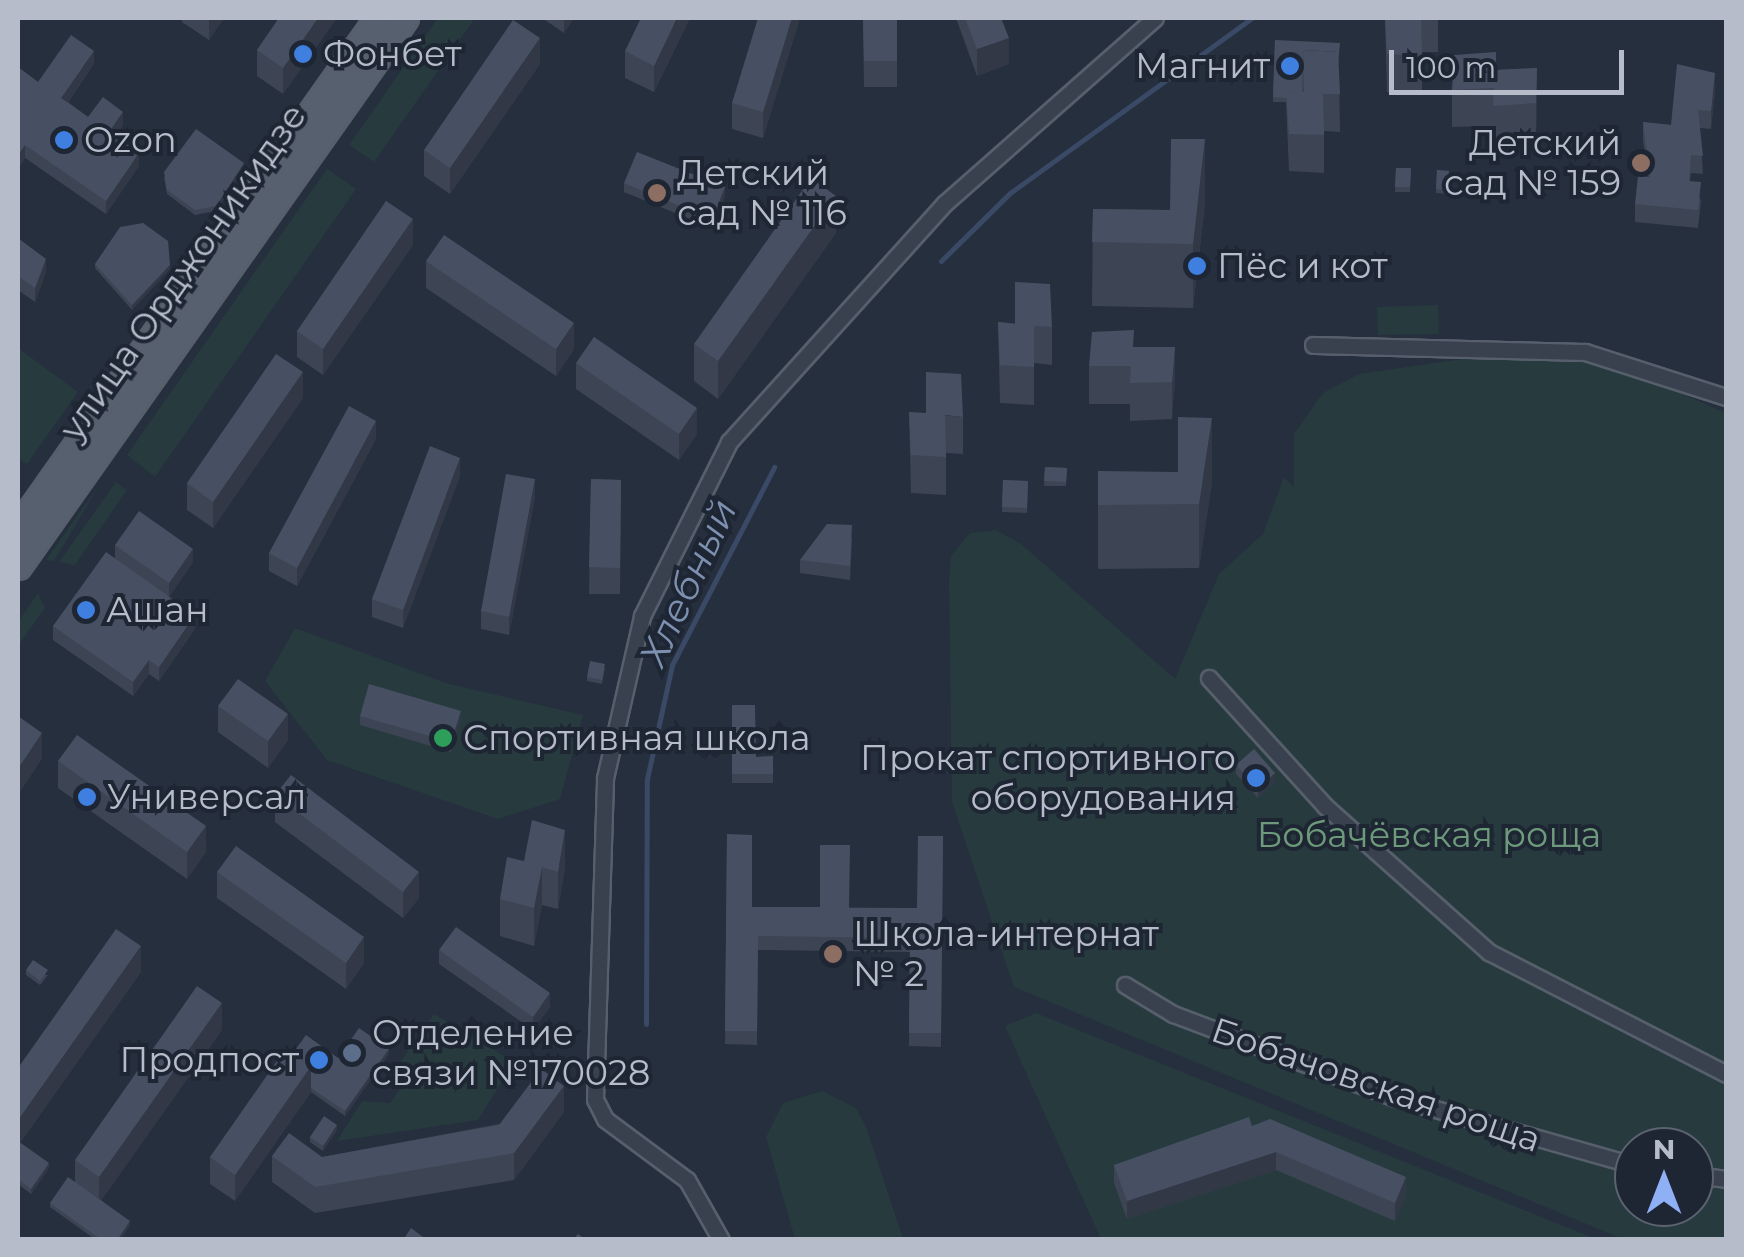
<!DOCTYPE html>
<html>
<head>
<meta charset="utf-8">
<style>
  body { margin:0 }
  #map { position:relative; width:1744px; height:1257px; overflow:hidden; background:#252f3e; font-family:Montserrat,sans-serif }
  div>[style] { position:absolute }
  .green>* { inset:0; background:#273b3f }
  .stream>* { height:5px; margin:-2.5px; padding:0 2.5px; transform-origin:2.5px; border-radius:2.5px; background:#3a4965 }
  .roads { filter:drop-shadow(2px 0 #575f6c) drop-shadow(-2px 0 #575f6c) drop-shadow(0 2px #575f6c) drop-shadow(0 -2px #575f6c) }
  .street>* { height:15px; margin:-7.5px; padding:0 7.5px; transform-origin:7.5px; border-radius:7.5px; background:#39414e }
  .primary>* { height:25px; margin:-12.5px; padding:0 12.5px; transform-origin:12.5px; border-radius:12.5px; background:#57606e }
  .wall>* { inset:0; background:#3d4554 }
  .shaded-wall>* { inset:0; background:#323845 }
  .building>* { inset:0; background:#475062 }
  .dots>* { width:28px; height:28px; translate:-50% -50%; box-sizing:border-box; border:5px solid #1e2634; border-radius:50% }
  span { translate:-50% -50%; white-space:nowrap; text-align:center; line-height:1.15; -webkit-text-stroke:8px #1e2634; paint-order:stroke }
  .poi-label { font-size:35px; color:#b6bcc9 }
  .left { translate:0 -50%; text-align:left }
  .right { translate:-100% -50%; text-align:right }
  .street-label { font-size:35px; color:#b6bcc9 }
  .park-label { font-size:35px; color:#6d9a7a }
  .water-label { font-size:38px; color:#7e90b0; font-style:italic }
  .frame { position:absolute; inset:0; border:20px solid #b6bcc9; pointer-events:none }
  .north { position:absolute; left:1614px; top:1127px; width:100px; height:100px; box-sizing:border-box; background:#1e2634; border:2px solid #5b6270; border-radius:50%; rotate:0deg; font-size:28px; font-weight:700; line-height:40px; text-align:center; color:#b6bcc9 }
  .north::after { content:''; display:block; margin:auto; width:35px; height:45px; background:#8fb0f5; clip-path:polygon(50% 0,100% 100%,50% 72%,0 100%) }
  .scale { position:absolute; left:1389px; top:50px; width:235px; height:45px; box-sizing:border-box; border:5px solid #b6bcc9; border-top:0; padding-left:12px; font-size:30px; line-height:35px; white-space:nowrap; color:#b6bcc9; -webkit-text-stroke:8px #1e2634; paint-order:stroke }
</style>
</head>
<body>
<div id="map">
  <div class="green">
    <i style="clip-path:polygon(438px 18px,475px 18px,374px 162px,349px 145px)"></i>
    <i style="clip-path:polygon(327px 169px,356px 189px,155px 477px,127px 455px)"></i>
    <i style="clip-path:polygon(1438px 305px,1439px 334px,1378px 335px,1377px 307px)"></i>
    <i style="clip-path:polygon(18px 348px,78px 392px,27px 464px,18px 458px)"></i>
    <i style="clip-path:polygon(evenodd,1490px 355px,1569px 358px,1636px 374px,1726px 413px,1726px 1239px,1623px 1239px,1014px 987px,952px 802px,949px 581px,951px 556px,970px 533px,996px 530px,1021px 544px,1175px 679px,1219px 574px,1263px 534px,1284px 477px,1294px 488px,1294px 434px,1323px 393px,1359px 374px,1490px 355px,1634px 1147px,1694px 1147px,1694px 1207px,1634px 1207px,1634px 1147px)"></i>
    <i style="clip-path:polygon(116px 482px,127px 490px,75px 565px,59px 562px)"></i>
    <i style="clip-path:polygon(100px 484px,54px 561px,46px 560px)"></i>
    <i style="clip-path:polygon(38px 593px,45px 608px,18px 646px,18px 622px)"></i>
    <i style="clip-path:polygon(295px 628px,449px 684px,583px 715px,560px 799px,498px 819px,327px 760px,265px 681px)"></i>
    <i style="clip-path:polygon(1036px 1013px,1596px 1239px,1101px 1239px,1005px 1026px)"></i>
    <i style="clip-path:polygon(434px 1014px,514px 1062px,478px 1120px,337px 1141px,362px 1101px,390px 1103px,409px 1076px,397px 1067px)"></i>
    <i style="clip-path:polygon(822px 1091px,856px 1108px,866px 1127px,903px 1239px,795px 1239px,766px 1137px,783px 1103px)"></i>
  </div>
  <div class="stream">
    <i style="left:941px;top:261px;width:97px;rotate:-44.6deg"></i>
    <i style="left:1010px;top:193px;width:299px;rotate:-35.9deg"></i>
    <i style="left:646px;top:1024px;width:245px;rotate:-89.8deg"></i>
    <i style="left:647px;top:779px;width:117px;rotate:-77.6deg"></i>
    <i style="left:672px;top:665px;width:223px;rotate:-62.7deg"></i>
  </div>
  <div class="roads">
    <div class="street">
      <i style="left:1313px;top:345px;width:272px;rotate:1.5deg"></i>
      <i style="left:1585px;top:352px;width:148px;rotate:17.7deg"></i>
      <i style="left:1209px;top:678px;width:173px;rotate:47.8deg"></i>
      <i style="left:1325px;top:806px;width:220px;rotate:41.7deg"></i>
      <i style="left:1489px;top:952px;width:267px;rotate:27.2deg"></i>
      <i style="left:1125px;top:985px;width:56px;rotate:31.1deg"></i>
      <i style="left:1173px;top:1014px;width:235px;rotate:20.7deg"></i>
      <i style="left:1393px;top:1097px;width:250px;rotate:15.8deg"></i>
      <i style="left:1694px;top:1175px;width:32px;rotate:7deg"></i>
      <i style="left:721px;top:1240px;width:69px;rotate:-119.5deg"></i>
      <i style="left:687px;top:1180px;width:102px;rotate:-143.4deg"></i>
      <i style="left:605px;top:1119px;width:22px;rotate:-117deg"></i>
      <i style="left:595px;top:1099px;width:321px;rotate:-88.2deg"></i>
      <i style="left:605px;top:778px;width:166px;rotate:-77.1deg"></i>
      <i style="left:642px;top:616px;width:195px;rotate:-63.4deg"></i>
      <i style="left:729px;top:442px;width:321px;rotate:-47.9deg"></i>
      <i style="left:944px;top:204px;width:281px;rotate:-41.4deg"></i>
    </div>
    <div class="primary">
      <i style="left:18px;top:528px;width:624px;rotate:-54.78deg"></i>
      <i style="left:18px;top:566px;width:671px;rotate:-54.77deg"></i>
    </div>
  </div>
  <div class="wall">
    <i style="clip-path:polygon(182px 18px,224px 18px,209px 40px,182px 22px)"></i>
    <i style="clip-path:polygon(279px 18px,337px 18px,283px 94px,257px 76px,257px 50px)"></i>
    <i style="clip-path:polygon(542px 18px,574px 18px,564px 33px)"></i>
    <i style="clip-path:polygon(690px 18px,654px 92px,625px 78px,625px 51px)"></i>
    <i style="clip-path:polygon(800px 18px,763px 138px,732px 129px,732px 103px)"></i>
    <i style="clip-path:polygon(863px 18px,897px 18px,897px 87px,864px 87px)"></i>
    <i style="clip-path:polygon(956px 18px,1001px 18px,1009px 64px,977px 76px)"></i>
    <i style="clip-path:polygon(1385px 18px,1438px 18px,1438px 52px,1422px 52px,1422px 93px,1387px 92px)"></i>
    <i style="clip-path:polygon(1275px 40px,1339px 68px,1340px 132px,1324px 131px,1324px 173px,1289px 171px,1286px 102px,1273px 102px)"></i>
    <i style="clip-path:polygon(94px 64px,68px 102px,88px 117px,123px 125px,116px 136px,139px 166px,106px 214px,25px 158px,18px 169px,18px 67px,38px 82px)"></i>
    <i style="clip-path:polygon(540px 64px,450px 194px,424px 176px,424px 150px)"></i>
    <i style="clip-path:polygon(1537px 68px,1536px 141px,1493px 144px,1493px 126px,1452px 127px,1452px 90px,1496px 70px)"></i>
    <i style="clip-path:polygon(1715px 91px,1711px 129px,1700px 128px,1703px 174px,1691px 173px,1690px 181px,1701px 200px,1698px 228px,1635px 222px,1635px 204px,1648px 177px,1643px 140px,1643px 122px,1671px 125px)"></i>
    <i style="clip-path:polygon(244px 168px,216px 211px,195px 215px,167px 194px,164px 177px)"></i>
    <i style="clip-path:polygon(1396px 168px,1411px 168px,1410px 192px,1395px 192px)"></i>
    <i style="clip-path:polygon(1437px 170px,1449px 171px,1447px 194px,1436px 193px)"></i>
    <i style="clip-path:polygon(624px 183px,725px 196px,712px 228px,624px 192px)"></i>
    <i style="clip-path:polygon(1205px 203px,1193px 308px,1092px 306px,1093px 209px,1170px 210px)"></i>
    <i style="clip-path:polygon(836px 233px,718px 399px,694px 381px,694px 344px)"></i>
    <i style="clip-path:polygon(18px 238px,46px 272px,35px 302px,18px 290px)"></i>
    <i style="clip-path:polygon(413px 245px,323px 375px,297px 357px,297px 331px)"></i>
    <i style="clip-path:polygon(426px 261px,574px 349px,556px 376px,426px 288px)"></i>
    <i style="clip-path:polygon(95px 264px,170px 269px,132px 310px,95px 268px)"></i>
    <i style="clip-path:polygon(998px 322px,1052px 327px,1052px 365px,1034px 363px,1034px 405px,1000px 403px)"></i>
    <i style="clip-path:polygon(1134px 347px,1175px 347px,1172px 419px,1130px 421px,1130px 404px,1089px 404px,1089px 366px)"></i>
    <i style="clip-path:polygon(576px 363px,697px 434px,679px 460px,576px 389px)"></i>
    <i style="clip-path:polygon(303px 398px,213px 528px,187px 510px,187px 483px)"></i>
    <i style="clip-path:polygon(909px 412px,963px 417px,963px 454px,946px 453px,946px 495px,911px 493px)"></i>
    <i style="clip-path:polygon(376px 439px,297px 586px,269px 571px,269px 553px)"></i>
    <i style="clip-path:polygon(1045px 467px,1067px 468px,1066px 486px,1044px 486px)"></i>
    <i style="clip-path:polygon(1098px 471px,1212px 482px,1199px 568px,1098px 569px)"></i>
    <i style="clip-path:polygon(460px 476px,403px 628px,372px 617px,372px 599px)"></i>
    <i style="clip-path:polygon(591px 479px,621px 480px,620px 594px,589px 594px)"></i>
    <i style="clip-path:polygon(1003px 480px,1028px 481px,1027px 513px,1002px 512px)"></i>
    <i style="clip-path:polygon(535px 497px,509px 635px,481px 629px,481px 611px)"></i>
    <i style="clip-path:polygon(852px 538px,850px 580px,800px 573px,800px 560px)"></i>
    <i style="clip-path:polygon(115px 545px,193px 562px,169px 597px,195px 629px,159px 681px,149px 674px,133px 696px,53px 640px,53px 626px,115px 559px)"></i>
    <i style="clip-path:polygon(605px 668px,602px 684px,587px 681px,587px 677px)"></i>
    <i style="clip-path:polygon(732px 705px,756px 757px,773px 756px,773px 783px,732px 783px)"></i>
    <i style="clip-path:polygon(218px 706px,288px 740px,268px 768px,218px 732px)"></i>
    <i style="clip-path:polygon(360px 716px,461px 720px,451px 752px,360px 725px)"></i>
    <i style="clip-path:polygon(58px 761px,206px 852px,187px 879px,58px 788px)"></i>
    <i style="clip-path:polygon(1236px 765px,1275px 782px,1258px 798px,1236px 774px)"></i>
    <i style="clip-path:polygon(275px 795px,419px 898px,403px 918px,275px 822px)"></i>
    <i style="clip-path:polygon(727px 834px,752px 907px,917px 908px,943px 836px,941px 1047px,909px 1046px,910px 952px,758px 950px,757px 1045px,725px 1044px)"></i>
    <i style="clip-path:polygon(524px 861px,565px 867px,558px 909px,542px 905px,534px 946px,500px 936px,500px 899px)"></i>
    <i style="clip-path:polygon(217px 872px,364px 963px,346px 989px,217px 898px)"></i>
    <i style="clip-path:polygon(439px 950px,550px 1007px,533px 1030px,439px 964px)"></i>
    <i style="clip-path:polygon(26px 970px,48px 975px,40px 985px,26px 975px)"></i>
    <i style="clip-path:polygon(141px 972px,20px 1143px,49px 1168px,31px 1194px,18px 1184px,18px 1068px)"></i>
    <i style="clip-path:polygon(222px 1030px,101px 1200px,130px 1225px,120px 1240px,96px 1240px,50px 1207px,50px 1203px,75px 1182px,75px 1160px)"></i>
    <i style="clip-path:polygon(293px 1053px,338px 1058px,389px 1054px,345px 1116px,311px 1092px,235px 1201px,210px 1184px,210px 1157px)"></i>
    <i style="clip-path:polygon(564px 1112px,514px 1180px,315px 1213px,272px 1182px,272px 1156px,322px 1157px)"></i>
    <i style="clip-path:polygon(1252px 1126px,1406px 1195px,1395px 1221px,1276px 1170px,1127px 1219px,1114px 1183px,1114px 1165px)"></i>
    <i style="clip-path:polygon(337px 1130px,323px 1151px,310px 1142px,310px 1137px)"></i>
  </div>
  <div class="shaded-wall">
    <i style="clip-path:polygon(209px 18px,224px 18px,209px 40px)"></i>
    <i style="clip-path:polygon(318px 18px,337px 18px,283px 94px,283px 68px)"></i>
    <i style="clip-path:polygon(564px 18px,574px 18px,564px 33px)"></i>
    <i style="clip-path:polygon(677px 18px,690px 18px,654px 92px,654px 66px)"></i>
    <i style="clip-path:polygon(792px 18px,800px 18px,763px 138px,763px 112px)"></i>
    <i style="clip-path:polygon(540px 38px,540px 64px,450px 194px,450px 168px)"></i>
    <i style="clip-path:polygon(1009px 38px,1009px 64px,977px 76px,977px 49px)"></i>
    <i style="clip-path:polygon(94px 51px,94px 64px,61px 111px,61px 98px)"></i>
    <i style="clip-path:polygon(1537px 68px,1537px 106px,1536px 141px,1536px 103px)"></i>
    <i style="clip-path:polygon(1715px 73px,1715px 91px,1711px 129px,1711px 111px)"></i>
    <i style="clip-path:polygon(123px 112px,123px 125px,109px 145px,109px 132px)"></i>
    <i style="clip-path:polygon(1205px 139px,1205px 203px,1193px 308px,1193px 244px)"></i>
    <i style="clip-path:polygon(25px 145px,25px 158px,18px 169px,18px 155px)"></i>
    <i style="clip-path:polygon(139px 153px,139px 166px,106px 214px,106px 201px)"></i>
    <i style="clip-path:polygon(244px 163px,244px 168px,216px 211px,216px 206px)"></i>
    <i style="clip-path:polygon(725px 187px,725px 196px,712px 228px,712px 219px)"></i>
    <i style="clip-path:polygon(836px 196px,836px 233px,718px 399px,718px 361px)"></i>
    <i style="clip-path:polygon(413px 219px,413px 245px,323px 375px,323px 349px)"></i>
    <i style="clip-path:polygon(46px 259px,46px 272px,35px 302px,35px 288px)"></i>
    <i style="clip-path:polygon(170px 265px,170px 269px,132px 310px,132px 305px)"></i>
    <i style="clip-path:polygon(574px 323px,574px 349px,556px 376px,556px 349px)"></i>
    <i style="clip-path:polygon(1175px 347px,1175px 385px,1172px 419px,1172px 382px)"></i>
    <i style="clip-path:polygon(303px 372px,303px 398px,213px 528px,213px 502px)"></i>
    <i style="clip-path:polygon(697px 408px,697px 434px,679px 460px,679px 434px)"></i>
    <i style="clip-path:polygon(1212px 418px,1212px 482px,1199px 568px,1199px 504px)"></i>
    <i style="clip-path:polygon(376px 421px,376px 439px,297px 586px,297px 568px)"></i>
    <i style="clip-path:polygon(460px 458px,460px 476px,403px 628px,403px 610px)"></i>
    <i style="clip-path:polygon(535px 479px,535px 497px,509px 635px,509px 617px)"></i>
    <i style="clip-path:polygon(193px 549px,193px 562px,169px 597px,169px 583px)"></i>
    <i style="clip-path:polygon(195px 615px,195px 629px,159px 681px,159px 667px)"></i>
    <i style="clip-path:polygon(149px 660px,149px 674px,133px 696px,133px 682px)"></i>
    <i style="clip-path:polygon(461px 711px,461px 720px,451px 752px,451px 742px)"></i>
    <i style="clip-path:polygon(288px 714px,288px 740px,268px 768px,268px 741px)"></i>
    <i style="clip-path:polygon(42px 733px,42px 759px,18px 795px,18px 769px)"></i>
    <i style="clip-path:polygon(1275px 773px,1275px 782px,1258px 798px,1258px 789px)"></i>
    <i style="clip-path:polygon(206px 826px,206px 852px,187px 879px,187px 852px)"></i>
    <i style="clip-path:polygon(565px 830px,565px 867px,558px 909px,558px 872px)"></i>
    <i style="clip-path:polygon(542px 867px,542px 905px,534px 946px,534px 908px)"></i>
    <i style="clip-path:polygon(419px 872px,419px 898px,403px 918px,403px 892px)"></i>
    <i style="clip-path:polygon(364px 937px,364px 963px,346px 989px,346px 963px)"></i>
    <i style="clip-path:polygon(141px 946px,141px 972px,18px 1146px,18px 1120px)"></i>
    <i style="clip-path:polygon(550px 993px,550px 1007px,533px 1030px,533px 1017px)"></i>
    <i style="clip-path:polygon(222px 1003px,222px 1030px,99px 1204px,99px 1177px)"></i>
    <i style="clip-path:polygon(389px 1049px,389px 1054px,345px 1116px,345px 1111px)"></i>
    <i style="clip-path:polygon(311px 1066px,311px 1092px,235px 1201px,235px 1175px)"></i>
    <i style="clip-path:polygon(564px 1086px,564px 1112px,514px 1180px,514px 1153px)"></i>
    <i style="clip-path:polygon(337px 1125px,337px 1130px,323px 1151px,323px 1146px)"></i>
    <i style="clip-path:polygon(1276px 1152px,1276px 1170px,1127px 1219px,1127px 1201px)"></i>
    <i style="clip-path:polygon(49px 1163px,49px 1168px,31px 1194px,31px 1189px)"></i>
    <i style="clip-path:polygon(1406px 1177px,1406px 1195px,1395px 1221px,1395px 1203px)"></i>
    <i style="clip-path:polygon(130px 1221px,130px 1225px,120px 1240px,117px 1240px)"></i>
  </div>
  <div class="building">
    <i style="clip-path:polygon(279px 18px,318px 18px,283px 68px,257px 50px)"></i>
    <i style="clip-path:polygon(641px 18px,677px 18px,654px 66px,625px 51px)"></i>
    <i style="clip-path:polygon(758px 18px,792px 18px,763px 112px,732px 103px)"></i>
    <i style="clip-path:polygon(863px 18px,897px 18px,897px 61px,864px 61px)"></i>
    <i style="clip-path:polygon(965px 18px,1001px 18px,1009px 38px,977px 49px)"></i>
    <i style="clip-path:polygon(1385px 18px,1421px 18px,1422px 56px,1387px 54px)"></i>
    <i style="clip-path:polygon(513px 20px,540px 38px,450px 168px,424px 150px)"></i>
    <i style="clip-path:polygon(71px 35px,94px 51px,61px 98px,88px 117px,103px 97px,123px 112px,109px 132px,139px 153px,106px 201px,25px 145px,18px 155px,18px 67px,38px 82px)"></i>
    <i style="clip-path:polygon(1275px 40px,1340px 43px,1338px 66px,1338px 52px,1303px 50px,1302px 92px,1286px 91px,1287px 98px,1273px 97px)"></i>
    <i style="clip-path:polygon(1303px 50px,1338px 52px,1340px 94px,1323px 94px,1324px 135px,1289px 134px,1286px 91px,1304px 92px)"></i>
    <i style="clip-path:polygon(1496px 52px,1496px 70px,1537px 68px,1536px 103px,1493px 106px,1494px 88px,1452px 90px,1454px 55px)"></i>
    <i style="clip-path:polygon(1677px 64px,1715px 73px,1711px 111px,1698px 110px,1703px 156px,1691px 155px,1689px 181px,1701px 182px,1698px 210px,1635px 204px,1638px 176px,1650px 177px,1643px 122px,1671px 125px)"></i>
    <i style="clip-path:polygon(196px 129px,244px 163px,216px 206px,195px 210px,167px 190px,164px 172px)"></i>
    <i style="clip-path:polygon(1171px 139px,1205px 139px,1193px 244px,1092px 242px,1093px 209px,1170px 210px)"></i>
    <i style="clip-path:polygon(637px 152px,725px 187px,712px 219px,624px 183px)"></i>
    <i style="clip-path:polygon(1396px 168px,1411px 168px,1410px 187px,1395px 187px)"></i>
    <i style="clip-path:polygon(1437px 170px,1449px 171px,1447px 190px,1436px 189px)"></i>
    <i style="clip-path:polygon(811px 178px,836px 196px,718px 361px,694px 344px)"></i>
    <i style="clip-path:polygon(386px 201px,413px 219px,323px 349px,297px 331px)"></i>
    <i style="clip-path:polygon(143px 223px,168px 241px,170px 265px,132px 305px,95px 264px,120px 227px)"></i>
    <i style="clip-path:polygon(444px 235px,574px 323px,556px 349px,426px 261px)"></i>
    <i style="clip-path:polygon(18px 238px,46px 259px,35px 288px,18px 276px)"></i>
    <i style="clip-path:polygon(1015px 282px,1050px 284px,1052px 327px,1034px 326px,1034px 367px,1000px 365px,998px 322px,1015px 324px)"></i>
    <i style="clip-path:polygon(1134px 330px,1133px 347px,1175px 347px,1172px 382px,1130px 383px,1131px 366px,1089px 366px,1092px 332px)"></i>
    <i style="clip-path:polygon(594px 337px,697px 408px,679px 434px,576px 363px)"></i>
    <i style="clip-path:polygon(276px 354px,303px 372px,213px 502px,187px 483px)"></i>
    <i style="clip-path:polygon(926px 372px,961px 374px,963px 417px,945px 415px,946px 457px,911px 455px,909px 412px,926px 413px)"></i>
    <i style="clip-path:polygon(349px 406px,376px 421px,297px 568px,269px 553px)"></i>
    <i style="clip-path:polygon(1178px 417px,1212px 418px,1199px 504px,1098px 505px,1098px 471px,1178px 472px)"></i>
    <i style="clip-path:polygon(430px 446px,460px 458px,403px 610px,372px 599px)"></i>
    <i style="clip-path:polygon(1045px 467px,1067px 468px,1066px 482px,1044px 481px)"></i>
    <i style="clip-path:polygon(506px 474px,535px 479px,509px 617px,481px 611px)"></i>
    <i style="clip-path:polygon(591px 479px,621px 480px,620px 568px,589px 567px)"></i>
    <i style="clip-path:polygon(1003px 480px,1028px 481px,1027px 508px,1002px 507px)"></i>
    <i style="clip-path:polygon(139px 511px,193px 549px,169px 583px,115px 545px)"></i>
    <i style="clip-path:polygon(827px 524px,852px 525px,850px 566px,800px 560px)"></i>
    <i style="clip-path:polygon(106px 552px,195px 615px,159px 667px,149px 660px,133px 682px,53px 626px)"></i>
    <i style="clip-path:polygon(590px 661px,605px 664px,602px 680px,587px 677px)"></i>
    <i style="clip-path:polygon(238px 679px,288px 714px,268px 741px,218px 706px)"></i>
    <i style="clip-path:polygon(369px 684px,461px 711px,451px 742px,360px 716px)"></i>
    <i style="clip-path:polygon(732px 705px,755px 705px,756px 757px,773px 756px,773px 774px,732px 774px)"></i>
    <i style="clip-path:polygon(18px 716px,42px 733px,18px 769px)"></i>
    <i style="clip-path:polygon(77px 735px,206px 826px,187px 852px,58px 761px)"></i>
    <i style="clip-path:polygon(1254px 749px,1275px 773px,1258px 789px,1236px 765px)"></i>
    <i style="clip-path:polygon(291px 775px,419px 872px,403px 892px,275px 795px)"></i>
    <i style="clip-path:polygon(532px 820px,565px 830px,558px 872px,542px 867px,534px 908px,500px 899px,507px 857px,524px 861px)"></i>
    <i style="clip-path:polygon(727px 834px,752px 835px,752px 907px,820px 907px,820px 845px,850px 845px,849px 908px,917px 908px,918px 836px,943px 836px,941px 1033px,909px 1033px,910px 938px,758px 936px,757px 1031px,725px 1031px)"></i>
    <i style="clip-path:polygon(236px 846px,364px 937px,346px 963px,217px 872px)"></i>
    <i style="clip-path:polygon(456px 927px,550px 993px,533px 1017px,439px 950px)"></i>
    <i style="clip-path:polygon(116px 929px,141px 946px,18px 1120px,18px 1068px)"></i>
    <i style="clip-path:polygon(33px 960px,48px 970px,40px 981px,26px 970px)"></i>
    <i style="clip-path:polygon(197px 986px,222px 1003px,99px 1177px,75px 1160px)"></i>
    <i style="clip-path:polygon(359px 1028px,389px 1049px,345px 1111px,311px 1088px,311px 1066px,293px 1053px,306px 1035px,338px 1058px)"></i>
    <i style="clip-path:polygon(286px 1048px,311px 1066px,235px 1175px,210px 1157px)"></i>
    <i style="clip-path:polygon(541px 1069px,564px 1086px,514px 1153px,315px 1187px,272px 1156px,289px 1133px,322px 1157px,499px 1125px)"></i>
    <i style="clip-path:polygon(324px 1116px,337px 1125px,323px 1146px,310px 1137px)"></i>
    <i style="clip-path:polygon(1249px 1117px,1252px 1126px,1270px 1119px,1406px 1177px,1395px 1203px,1276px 1152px,1127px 1201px,1114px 1165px)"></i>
    <i style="clip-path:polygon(18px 1141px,49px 1163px,31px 1189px,18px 1179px)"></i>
    <i style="clip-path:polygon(68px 1177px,130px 1221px,117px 1240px,102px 1240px,50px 1203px)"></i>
    <i style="clip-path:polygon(411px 1228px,427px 1240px,403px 1240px)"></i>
    <i style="clip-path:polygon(578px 1234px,586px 1240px,573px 1240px)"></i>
  </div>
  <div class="dots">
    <i style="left:303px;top:54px;background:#3f7fe0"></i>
    <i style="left:1290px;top:66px;background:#3f7fe0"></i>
    <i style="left:64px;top:140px;background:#3f7fe0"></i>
    <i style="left:1641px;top:163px;background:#8d6e63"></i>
    <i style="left:657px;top:193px;background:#8d6e63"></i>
    <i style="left:1197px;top:266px;background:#3f7fe0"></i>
    <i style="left:86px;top:610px;background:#3f7fe0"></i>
    <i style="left:443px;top:738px;background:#2e9e5b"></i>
    <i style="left:1256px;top:778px;background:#3f7fe0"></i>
    <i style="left:87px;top:797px;background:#3f7fe0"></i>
    <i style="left:833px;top:954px;background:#8d6e63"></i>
    <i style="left:352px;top:1053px;background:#5c6f8a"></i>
    <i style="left:319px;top:1060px;background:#3f7fe0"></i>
  </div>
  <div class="poi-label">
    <span class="left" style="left:323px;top:54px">Фонбет</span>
    <span class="right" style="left:1270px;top:66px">Магнит</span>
    <span class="left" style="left:84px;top:140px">Ozon</span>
    <span class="right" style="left:1621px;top:163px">Детский<br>сад № 159</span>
    <span class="left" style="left:677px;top:193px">Детский<br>сад № 116</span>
    <span class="left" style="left:1217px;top:266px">Пёс и кот</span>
    <span class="left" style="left:106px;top:610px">Ашан</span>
    <span class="left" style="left:463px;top:738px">Спортивная школа</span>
    <span class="right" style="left:1236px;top:778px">Прокат спортивного<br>оборудования</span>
    <span class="left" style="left:107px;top:797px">Универсал</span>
    <span class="left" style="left:853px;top:954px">Школа-интернат<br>№ 2</span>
    <span class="left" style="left:372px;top:1053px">Отделение<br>связи №170028</span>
    <span class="right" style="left:299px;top:1060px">Продпост</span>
  </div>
  <div class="street-label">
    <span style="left:183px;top:272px;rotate:-55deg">улица Орджоникидзе</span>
    <span style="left:1376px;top:1085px;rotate:19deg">Бобачовская роща</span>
  </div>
  <div class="park-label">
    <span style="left:1429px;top:835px">Бобачёвская роща</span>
  </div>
  <div class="water-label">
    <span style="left:688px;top:583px;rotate:-65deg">Хлебный</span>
  </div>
  <div class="frame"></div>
  <div class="north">N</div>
  <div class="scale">100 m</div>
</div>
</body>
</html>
